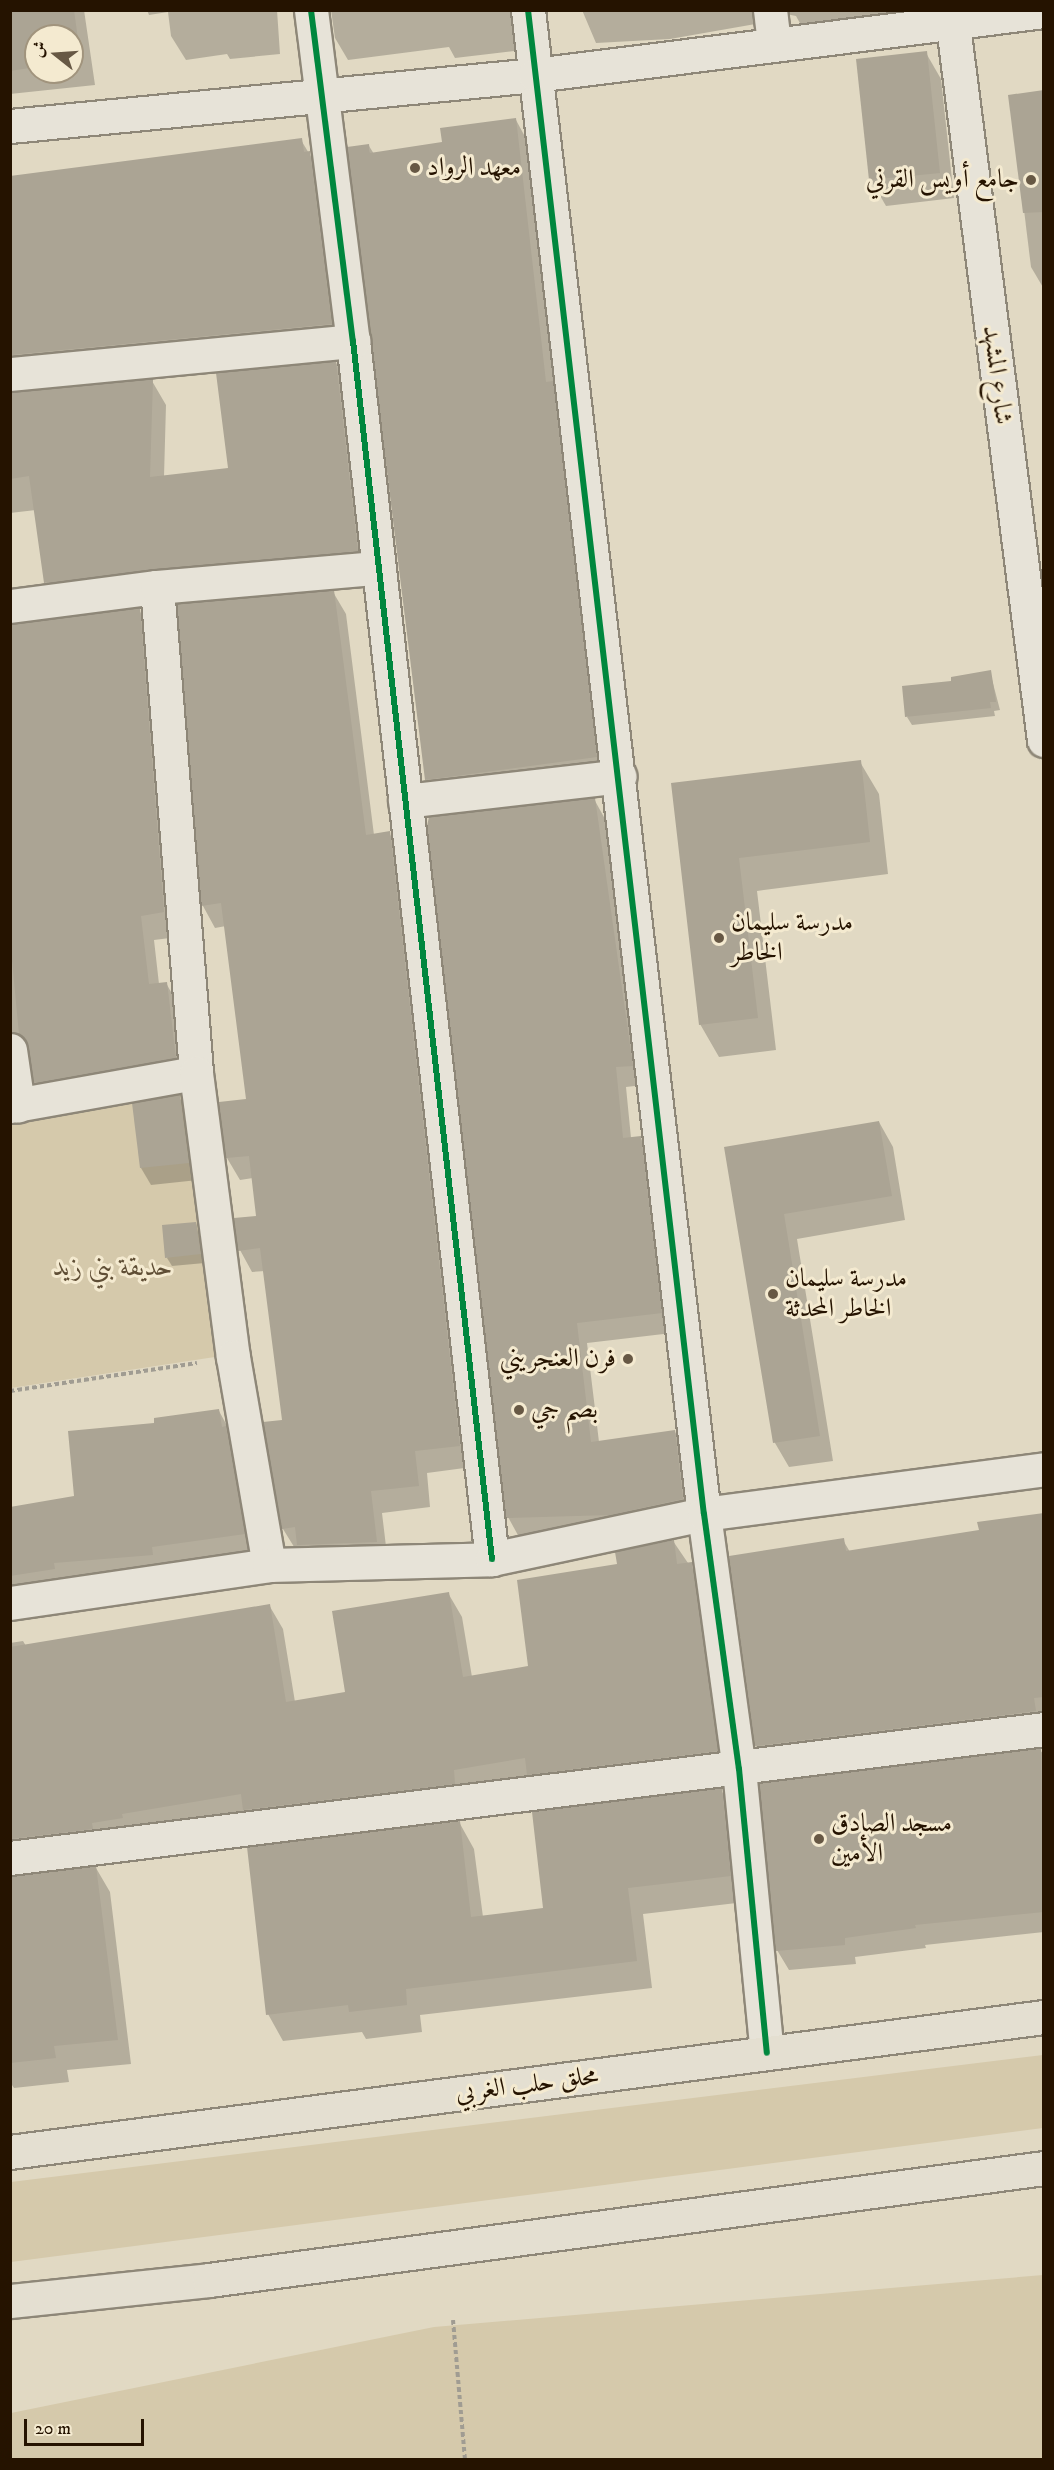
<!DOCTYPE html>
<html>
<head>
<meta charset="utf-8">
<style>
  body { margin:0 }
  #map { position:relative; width:1054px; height:2470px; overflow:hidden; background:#e1d9c3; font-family:"IM FELL DW Pica",Amiri,serif }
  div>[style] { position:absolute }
  .green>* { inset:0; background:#d5c9ab }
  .shadow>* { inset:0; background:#0003 }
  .building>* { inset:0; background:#aba494 }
  .path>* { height:4px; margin-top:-2px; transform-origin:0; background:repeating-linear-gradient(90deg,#a09c92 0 4.5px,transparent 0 7.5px) }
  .roads { filter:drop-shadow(2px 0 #8e8778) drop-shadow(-2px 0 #8e8778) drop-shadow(0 2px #8e8778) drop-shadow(0 -2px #8e8778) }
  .street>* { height:33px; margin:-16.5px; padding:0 16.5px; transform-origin:16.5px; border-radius:16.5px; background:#e7e3d8 }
  .highway>* { height:33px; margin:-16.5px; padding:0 16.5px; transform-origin:16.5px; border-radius:16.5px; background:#e4dfd1 }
  .cycleway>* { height:6px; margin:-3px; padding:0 3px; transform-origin:3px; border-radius:3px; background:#00873e }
  .dots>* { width:16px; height:16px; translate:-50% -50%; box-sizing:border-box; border:3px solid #f4ead0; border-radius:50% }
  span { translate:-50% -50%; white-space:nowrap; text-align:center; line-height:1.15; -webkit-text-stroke:6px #f4ead0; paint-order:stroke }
  .poi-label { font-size:26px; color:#251300 }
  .left { translate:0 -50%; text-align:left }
  .right { translate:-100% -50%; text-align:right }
  .street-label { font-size:26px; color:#251300 }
  .park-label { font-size:26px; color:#5f4e35; font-style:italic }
  .frame { position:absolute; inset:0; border:12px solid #251300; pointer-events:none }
  .north { position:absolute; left:24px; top:24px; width:60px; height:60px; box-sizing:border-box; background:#f4ead0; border:2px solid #a1947d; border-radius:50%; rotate:287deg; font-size:16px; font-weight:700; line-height:24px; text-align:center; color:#251300 }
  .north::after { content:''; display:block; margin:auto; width:21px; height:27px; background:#675844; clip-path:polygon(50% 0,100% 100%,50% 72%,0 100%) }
  .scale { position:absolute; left:24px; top:2419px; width:120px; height:27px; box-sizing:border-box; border:3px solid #251300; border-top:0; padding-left:8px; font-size:18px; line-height:21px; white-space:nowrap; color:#251300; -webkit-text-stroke:4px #f4ead0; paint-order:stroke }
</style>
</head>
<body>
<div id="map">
  <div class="green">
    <i style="clip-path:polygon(191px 1077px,228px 1355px,11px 1388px,11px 1107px)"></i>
    <i style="clip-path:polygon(1043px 2055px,1043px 2128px,11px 2262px,11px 2182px)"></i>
    <i style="clip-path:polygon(1043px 2275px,1043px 2459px,11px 2459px,11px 2413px,434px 2327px)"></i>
  </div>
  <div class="shadow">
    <i style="clip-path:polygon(evenodd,10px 10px,84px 10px,95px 85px,10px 94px,10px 10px,36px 36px,72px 36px,72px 72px,36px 72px,36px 36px)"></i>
    <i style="clip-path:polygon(147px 10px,277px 10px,280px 54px,230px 59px,227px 54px,186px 60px,171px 36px,168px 12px,149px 15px)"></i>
    <i style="clip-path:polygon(331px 10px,523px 10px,523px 50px,455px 58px,449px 47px,348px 60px,335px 38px)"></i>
    <i style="clip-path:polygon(582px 10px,953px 10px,953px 13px,801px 25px,796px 16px,781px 13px,767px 22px,670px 39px,596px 43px)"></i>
    <i style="clip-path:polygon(926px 53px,941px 79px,954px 198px,886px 206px,871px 180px)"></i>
    <i style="clip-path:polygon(1044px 92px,1044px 289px,1031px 267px,1010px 96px)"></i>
    <i style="clip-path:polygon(516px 120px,530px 146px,610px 783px,441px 805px,426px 779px,369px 146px,374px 154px,444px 143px)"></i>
    <i style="clip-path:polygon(301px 140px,323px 177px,345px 349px,10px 388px,10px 178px)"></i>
    <i style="clip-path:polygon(336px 363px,350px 388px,371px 575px,60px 607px,46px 582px,36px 510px,10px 513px,10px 394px,152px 381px,166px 405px,164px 477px,230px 469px)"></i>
    <i style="clip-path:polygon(333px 592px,346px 614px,374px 835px,389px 833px,402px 855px,472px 1467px,427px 1473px,430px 1507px,382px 1513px,388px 1563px,296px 1550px,283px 1529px,283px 1421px,265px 1271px,252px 1272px,240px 1250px,258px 1218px,253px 1178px,240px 1180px,227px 1158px,248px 1101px,226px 926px,215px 928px,203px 906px,179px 605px)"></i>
    <i style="clip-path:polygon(139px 610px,153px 634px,178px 937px,154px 940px,159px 984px,166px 983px,180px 1008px,189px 1082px,49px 1107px,35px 1082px,31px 1059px,21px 1056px,10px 1065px,10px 626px)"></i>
    <i style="clip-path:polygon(990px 672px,1000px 710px,994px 711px,995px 716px,912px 725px,907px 717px,953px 682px)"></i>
    <i style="clip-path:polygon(860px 762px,879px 794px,888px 874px,757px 891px,776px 1050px,719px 1057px,700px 1024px,672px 784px)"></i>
    <i style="clip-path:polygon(594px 799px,605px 819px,643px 1085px,626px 1087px,631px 1138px,640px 1137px,651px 1157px,672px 1333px,587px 1343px,599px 1442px,675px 1432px,686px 1452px,694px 1519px,519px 1537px,508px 1517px)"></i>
    <i style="clip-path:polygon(179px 1097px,189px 1114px,198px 1180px,151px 1185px,141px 1168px)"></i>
    <i style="clip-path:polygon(879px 1122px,893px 1147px,905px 1220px,797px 1239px,833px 1461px,789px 1467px,775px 1443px,726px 1148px)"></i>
    <i style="clip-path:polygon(196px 1223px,205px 1263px,172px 1266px,167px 1258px)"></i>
    <i style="clip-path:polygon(219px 1411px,231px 1433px,256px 1556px,10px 1601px,10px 1509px,76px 1497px,156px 1425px)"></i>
    <i style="clip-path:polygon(1044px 1515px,1044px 1734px,769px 1769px,756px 1746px,843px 1540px,850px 1552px,980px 1531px)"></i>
    <i style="clip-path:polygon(673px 1541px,705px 1588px,730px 1775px,10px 1851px,10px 1643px,23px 1641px,26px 1646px,269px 1605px,283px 1629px,295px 1702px,347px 1693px,448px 1593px,462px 1617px,472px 1677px,530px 1667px,619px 1565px)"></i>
    <i style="clip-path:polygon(1040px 1750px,1044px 1755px,1044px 1932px,925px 1945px,926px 1948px,855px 1957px,856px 1964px,789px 1970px,777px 1950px)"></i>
    <i style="clip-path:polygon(721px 1790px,737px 1817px,745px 1902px,643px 1914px,652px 1988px,420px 2015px,422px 2032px,366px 2039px,362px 2032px,283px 2041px,268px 2014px,459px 1822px,474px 1849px,483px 1917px,544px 1910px)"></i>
    <i style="clip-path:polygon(96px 1868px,110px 1892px,131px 2064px,67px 2070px,69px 2082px,14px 2088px,10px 2082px,10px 1889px)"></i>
  </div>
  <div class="building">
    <i style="clip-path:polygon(10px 10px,74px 10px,81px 61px,72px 62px,72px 36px,36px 36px,36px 67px,10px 71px)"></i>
    <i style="clip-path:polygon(927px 51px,940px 173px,869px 180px,856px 59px)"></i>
    <i style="clip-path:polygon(1044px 90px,1044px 212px,1023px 213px,1008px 95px)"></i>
    <i style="clip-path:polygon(516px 118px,546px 382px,553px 381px,597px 757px,425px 780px,347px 147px,369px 144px,370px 153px,442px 142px,440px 128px)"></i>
    <i style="clip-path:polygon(302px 138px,304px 152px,310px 151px,332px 324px,10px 355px,10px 176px)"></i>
    <i style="clip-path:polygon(336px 361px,358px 551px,44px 583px,29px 476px,10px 479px,10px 393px,153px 379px,150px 477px,228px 468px,216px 373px)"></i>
    <i style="clip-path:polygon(334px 590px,366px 835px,390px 831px,460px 1446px,415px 1451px,419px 1486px,371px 1491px,377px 1542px,297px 1545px,295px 1527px,282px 1529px,263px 1422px,282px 1420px,260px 1248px,238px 1251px,234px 1218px,256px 1216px,249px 1156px,226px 1158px,219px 1102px,246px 1099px,221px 903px,201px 906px,177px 604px)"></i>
    <i style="clip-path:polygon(140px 608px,164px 912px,141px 916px,149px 984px,167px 982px,176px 1058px,34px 1083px,28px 1047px,19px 1034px,10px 939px,10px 624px)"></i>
    <i style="clip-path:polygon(991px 670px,996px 702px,990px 702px,991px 708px,905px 717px,902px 686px,951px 681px,951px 677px)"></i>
    <i style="clip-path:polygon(861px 760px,870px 842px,739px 858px,758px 1018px,699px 1025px,671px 783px)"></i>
    <i style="clip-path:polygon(595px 798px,633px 1066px,616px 1067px,623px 1138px,641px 1136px,662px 1313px,577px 1323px,591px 1442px,675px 1430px,683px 1499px,610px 1515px,506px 1518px,427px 826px,429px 817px)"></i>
    <i style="clip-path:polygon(180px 1095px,189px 1163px,140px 1168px,132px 1103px)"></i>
    <i style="clip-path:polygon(879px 1121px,892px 1196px,784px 1214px,820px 1436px,773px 1443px,724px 1147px)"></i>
    <i style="clip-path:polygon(196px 1222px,201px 1254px,165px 1258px,162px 1225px)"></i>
    <i style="clip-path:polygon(219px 1409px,222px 1427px,226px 1426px,245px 1534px,152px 1547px,153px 1555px,54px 1563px,55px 1569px,10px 1576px,10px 1507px,74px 1496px,68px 1431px,154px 1423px,154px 1418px)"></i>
    <i style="clip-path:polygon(1044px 1513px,1044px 1697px,1034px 1698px,1036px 1711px,755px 1746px,729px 1556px,844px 1538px,846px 1551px,979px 1530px,977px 1522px)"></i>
    <i style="clip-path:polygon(674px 1540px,677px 1564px,692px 1562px,718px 1751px,527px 1775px,525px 1758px,454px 1770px,455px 1784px,243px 1810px,241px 1794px,122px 1814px,123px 1818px,92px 1823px,93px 1829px,10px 1839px,10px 1647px,270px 1604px,286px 1702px,345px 1692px,332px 1611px,449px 1592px,463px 1677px,528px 1666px,517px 1580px,617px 1564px,615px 1552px)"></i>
    <i style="clip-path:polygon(1041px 1748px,1044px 1912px,915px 1925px,916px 1928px,845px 1938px,845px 1945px,776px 1951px,759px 1783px)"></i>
    <i style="clip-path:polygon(722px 1788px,731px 1876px,628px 1888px,637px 1961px,406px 1989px,407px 2005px,349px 2012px,348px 2005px,266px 2015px,247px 1847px,460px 1821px,471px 1917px,543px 1908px,532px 1812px)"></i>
    <i style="clip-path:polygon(96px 1866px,118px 2040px,54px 2046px,56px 2058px,10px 2063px,10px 1876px)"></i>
  </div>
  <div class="path">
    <i style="left:10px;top:1391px;width:189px;rotate:-8.5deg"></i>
    <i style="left:453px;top:2320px;width:141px;rotate:85.1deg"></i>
  </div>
  <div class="roads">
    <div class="street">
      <i style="left:311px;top:10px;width:334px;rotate:82.8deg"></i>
      <i style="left:353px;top:341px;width:1226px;rotate:83.49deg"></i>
      <i style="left:528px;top:10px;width:1514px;rotate:83.33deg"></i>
      <i style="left:704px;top:1514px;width:257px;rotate:82.2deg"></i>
      <i style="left:739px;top:1769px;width:285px;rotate:84.4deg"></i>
      <i style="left:770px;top:10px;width:32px;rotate:83deg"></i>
      <i style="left:951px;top:10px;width:736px;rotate:82.74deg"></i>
      <i style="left:10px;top:126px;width:527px;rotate:-5.55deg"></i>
      <i style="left:535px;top:75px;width:513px;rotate:-7.17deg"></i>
      <i style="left:10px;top:374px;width:345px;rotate:-5.5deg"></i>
      <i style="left:157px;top:587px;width:488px;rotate:85.4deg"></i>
      <i style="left:10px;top:606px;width:148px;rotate:-7.4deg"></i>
      <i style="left:157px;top:587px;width:220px;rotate:-5deg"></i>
      <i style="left:405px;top:801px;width:216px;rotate:-6.6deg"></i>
      <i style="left:10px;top:1050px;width:56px;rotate:81.7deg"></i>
      <i style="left:10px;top:1106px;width:189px;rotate:-10.1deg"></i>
      <i style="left:196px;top:1073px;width:286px;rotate:82.6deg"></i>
      <i style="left:233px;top:1357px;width:211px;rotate:80.2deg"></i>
      <i style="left:10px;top:1603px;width:262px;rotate:-8.3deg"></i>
      <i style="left:269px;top:1565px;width:223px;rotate:-1.5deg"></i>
      <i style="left:492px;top:1559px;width:217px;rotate:-12deg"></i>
      <i style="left:704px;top:1514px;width:343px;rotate:-7.5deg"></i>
      <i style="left:10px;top:1858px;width:1042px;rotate:-7.11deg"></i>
    </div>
    <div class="highway">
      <i style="left:10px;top:2152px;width:1043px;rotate:-7.44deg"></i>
      <i style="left:10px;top:2301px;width:200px;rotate:-6deg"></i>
      <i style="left:209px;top:2280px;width:842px;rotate:-7.64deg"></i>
    </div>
  </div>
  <div class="cycleway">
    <i style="left:311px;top:10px;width:334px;rotate:82.8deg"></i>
    <i style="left:353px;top:341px;width:1226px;rotate:83.49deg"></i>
    <i style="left:528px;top:10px;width:1514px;rotate:83.33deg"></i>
    <i style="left:704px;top:1514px;width:257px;rotate:82.2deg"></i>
    <i style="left:739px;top:1769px;width:285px;rotate:84.4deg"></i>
  </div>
  <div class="dots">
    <i style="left:415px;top:168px;background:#675844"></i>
    <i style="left:1031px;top:180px;background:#675844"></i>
    <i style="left:719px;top:938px;background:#675844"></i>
    <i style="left:773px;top:1294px;background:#675844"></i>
    <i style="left:628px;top:1359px;background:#675844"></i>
    <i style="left:519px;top:1410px;background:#675844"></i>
    <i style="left:819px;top:1839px;background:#675844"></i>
  </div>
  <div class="poi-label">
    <span class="left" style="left:427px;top:168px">معهد الرواد</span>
    <span class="right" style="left:1019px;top:180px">جامع أويس القرني</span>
    <span class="left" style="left:731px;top:938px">مدرسة سليمان<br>الخاطر</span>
    <span class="left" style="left:785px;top:1294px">مدرسة سليمان<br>الخاطر المحدثة</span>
    <span class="right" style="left:616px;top:1359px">فرن العنجريني</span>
    <span class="left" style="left:531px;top:1410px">بصم جي</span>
    <span class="left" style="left:831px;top:1839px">مسجد الصادق<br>الأمين</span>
  </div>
  <div class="street-label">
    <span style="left:997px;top:375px;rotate:83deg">شارع المشهد</span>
    <span style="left:527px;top:2085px;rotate:-7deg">محلق حلب الغربي</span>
  </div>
  <div class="park-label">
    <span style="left:113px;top:1268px">حديقة بني زيد</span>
  </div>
  <div class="frame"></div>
  <div class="north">ش</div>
  <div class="scale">20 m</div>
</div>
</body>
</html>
